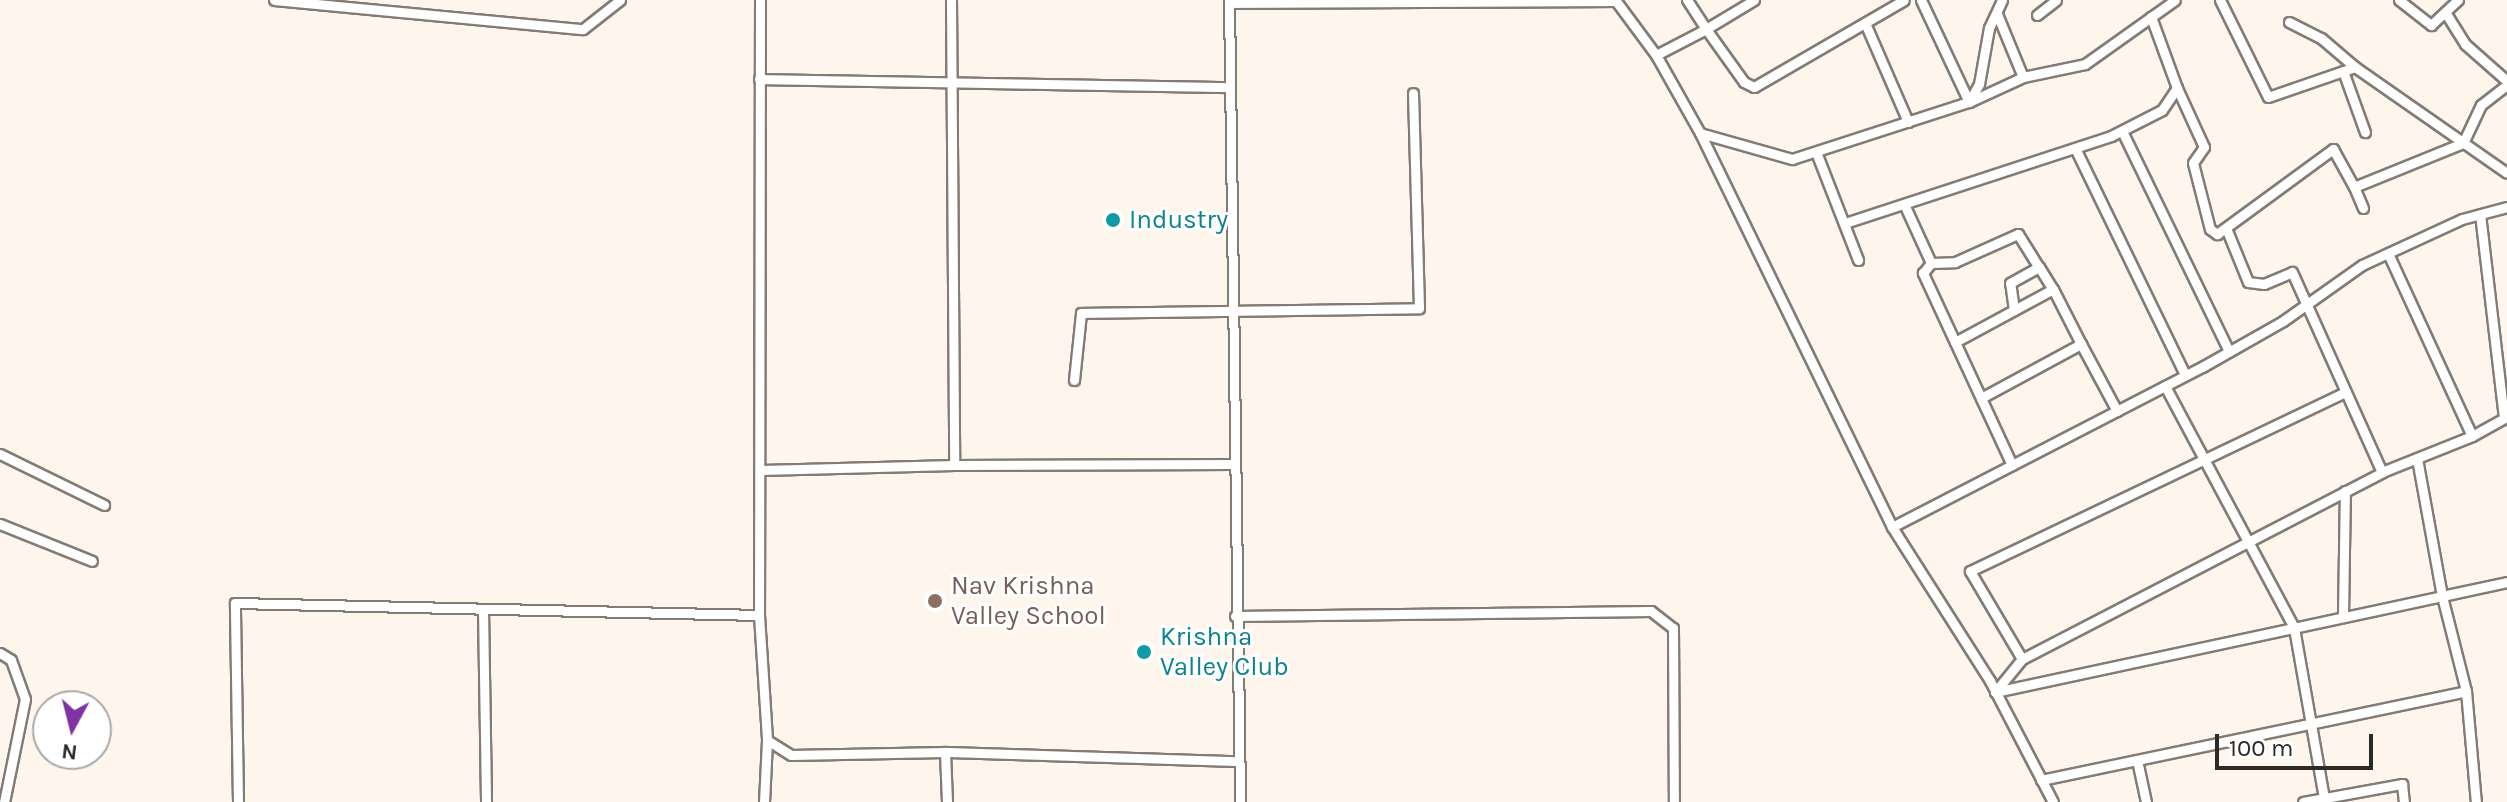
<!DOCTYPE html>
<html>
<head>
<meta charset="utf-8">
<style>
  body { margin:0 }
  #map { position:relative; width:2507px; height:802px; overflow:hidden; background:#fef5ed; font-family:Karla,sans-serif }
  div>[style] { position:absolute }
  .roads { filter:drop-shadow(2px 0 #837b75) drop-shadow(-2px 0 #837b75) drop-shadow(0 2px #837b75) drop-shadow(0 -2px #837b75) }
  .minor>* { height:9px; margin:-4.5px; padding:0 4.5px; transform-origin:4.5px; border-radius:4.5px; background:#fff }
  .dots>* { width:22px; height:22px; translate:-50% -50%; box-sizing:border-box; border:4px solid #fff; border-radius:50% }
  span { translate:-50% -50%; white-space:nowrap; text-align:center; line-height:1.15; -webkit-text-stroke:6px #fff; paint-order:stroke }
  .culture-label { font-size:26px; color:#0d838f }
  .left { translate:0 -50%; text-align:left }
  .education-label { font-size:26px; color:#785e54 }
  .north { position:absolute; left:32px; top:690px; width:80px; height:80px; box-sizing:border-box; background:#fff; border:2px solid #aba9a8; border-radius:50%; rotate:187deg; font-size:22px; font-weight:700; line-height:32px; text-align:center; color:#2c2926 }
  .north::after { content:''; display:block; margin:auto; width:28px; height:36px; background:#8033a3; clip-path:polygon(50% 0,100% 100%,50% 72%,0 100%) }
  .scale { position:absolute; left:2215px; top:734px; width:158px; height:36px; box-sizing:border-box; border:4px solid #2c2926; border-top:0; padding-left:10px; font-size:24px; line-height:28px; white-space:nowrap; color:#2c2926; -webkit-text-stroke:6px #fff; paint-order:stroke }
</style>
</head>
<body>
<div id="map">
  <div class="roads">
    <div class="minor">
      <i style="left:274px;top:0;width:310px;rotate:5.4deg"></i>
      <i style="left:583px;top:29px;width:47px;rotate:-38.1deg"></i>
      <i style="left:760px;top:0;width:615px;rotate:90.09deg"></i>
      <i style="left:759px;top:615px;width:125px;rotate:86.3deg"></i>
      <i style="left:767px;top:740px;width:28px;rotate:32deg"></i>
      <i style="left:791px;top:755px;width:154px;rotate:-1.1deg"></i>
      <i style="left:945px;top:752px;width:50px;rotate:87.7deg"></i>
      <i style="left:951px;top:0;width:465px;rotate:89.6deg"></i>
      <i style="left:954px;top:465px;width:279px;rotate:-0.2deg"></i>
      <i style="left:1229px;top:0;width:802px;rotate:89.21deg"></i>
      <i style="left:1754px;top:0;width:56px;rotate:148.9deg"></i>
      <i style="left:1706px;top:29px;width:65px;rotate:54.4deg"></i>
      <i style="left:1744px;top:82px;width:11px;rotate:27deg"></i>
      <i style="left:1754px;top:87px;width:173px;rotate:-30.1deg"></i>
      <i style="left:1921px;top:0;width:113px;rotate:64.8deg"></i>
      <i style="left:1969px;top:102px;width:21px;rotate:-61deg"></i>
      <i style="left:1979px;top:84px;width:57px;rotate:-79.9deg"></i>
      <i style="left:1989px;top:28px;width:31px;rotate:-65deg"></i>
      <i style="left:2220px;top:0;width:108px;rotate:63.7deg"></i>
      <i style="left:2268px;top:97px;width:92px;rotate:-19deg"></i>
      <i style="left:2355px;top:67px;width:185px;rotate:34.9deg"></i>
      <i style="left:2399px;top:0;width:41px;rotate:38deg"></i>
      <i style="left:2431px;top:25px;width:37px;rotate:-43deg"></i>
      <i style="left:1229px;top:3px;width:387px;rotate:-0.3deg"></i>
      <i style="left:1616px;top:1px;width:67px;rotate:53.5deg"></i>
      <i style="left:1656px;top:55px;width:90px;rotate:60.6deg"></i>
      <i style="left:1700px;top:133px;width:438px;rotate:64deg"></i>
      <i style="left:1892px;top:527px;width:183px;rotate:57.5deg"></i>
      <i style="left:1990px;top:681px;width:136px;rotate:62.5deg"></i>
      <i style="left:2445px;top:12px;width:38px;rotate:58deg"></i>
      <i style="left:2465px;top:44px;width:56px;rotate:41.4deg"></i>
      <i style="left:1997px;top:14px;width:68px;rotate:67.6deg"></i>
      <i style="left:2037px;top:15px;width:24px;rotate:-38deg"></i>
      <i style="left:2289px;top:22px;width:36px;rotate:27deg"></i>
      <i style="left:2321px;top:38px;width:45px;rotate:40.5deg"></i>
      <i style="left:1865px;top:23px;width:108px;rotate:66.5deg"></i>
      <i style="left:1656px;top:55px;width:56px;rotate:-27.5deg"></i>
      <i style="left:1706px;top:29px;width:35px;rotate:-123deg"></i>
      <i style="left:2343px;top:71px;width:65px;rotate:70.2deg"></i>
      <i style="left:759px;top:79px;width:470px;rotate:1deg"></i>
      <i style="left:2177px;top:88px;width:65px;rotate:65.4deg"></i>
      <i style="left:2204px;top:147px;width:19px;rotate:125deg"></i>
      <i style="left:2193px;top:163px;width:68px;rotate:75.6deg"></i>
      <i style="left:2210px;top:229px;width:9px;rotate:36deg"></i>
      <i style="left:2217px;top:234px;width:144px;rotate:-36.2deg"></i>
      <i style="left:2333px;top:149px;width:43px;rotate:61.1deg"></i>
      <i style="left:2122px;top:131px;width:245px;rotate:64.1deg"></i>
      <i style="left:1700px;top:133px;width:96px;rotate:15.8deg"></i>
      <i style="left:1792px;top:159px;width:186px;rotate:-17.9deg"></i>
      <i style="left:1969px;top:102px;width:60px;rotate:-24.8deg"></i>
      <i style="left:2023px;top:77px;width:63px;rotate:-11.8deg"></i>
      <i style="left:2085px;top:64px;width:110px;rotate:-35.4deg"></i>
      <i style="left:2075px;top:148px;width:252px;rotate:64.1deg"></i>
      <i style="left:1816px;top:152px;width:116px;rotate:68.7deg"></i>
      <i style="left:1904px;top:204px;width:65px;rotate:65.4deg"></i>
      <i style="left:2363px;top:208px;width:23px;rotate:-113deg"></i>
      <i style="left:2354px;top:187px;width:118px;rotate:-22deg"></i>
      <i style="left:2463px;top:143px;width:42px;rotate:-64.7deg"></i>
      <i style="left:2481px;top:105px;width:33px;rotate:-38deg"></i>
      <i style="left:1845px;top:223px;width:280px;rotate:-18.1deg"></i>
      <i style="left:2111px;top:136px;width:57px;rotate:-27deg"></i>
      <i style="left:2162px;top:110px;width:27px;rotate:-56deg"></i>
      <i style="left:2177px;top:88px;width:76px;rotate:-110.1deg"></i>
      <i style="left:2226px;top:228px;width:58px;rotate:67.8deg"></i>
      <i style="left:2248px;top:282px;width:16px;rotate:7deg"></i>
      <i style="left:2264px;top:284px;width:30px;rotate:-23deg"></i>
      <i style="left:2292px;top:272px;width:219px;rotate:65.8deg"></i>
      <i style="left:2382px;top:472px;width:97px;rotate:-21.8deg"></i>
      <i style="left:2472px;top:436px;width:201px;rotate:-114.7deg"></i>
      <i style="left:2014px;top:310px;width:27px;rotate:-98deg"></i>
      <i style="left:2010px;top:283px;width:33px;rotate:-29deg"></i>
      <i style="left:2039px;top:267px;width:26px;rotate:58deg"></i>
      <i style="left:1955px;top:342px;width:111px;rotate:-28.4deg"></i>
      <i style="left:2053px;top:289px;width:62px;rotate:63deg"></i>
      <i style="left:1074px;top:380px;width:67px;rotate:-84deg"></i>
      <i style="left:1081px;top:313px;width:338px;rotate:-0.8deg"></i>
      <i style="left:1419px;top:308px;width:215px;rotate:-91.6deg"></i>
      <i style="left:2165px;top:386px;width:274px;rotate:61.9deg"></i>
      <i style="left:2294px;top:628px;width:173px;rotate:80deg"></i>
      <i style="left:1981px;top:398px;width:114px;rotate:-28.4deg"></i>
      <i style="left:2081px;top:344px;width:76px;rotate:61.8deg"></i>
      <i style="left:2472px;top:436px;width:37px;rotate:-29deg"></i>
      <i style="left:2504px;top:418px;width:205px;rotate:-96.7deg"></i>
      <i style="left:0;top:454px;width:116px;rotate:26.1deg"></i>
      <i style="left:2012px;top:465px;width:212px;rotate:-114.9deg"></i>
      <i style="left:1923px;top:273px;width:13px;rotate:-51deg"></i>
      <i style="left:1931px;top:263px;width:24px;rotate:-2deg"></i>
      <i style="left:1955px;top:262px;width:69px;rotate:-24deg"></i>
      <i style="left:2018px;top:234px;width:39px;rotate:58deg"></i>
      <i style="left:761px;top:470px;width:193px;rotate:-1.5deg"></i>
      <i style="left:0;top:524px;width:99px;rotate:21.9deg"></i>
      <i style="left:1892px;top:527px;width:349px;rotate:-27.3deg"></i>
      <i style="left:2202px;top:367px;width:93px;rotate:-29.6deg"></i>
      <i style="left:2283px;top:321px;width:97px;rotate:-35.3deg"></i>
      <i style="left:2362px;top:265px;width:110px;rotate:-24.7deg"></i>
      <i style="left:2462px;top:219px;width:47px;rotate:-14.9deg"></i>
      <i style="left:483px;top:609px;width:193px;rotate:89.1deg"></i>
      <i style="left:2343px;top:615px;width:124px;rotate:-89.1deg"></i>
      <i style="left:1235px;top:616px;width:416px;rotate:-0.7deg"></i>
      <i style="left:1651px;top:611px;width:28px;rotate:38deg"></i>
      <i style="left:1673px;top:628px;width:174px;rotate:89.7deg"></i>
      <i style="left:0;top:653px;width:13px;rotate:32deg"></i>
      <i style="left:11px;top:660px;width:41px;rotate:70.3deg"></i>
      <i style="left:25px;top:699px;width:105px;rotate:101.5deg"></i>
      <i style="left:2022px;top:659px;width:102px;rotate:-120.6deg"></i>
      <i style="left:1970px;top:571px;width:416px;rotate:-25.5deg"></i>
      <i style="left:2466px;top:691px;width:111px;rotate:84.9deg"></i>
      <i style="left:1995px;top:692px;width:457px;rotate:-12.1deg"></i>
      <i style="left:2442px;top:596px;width:140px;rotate:-100.3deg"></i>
      <i style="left:1995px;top:692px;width:43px;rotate:-50.7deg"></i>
      <i style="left:2022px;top:659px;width:406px;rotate:-27.4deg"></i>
      <i style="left:945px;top:752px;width:294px;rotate:1.8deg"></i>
      <i style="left:2137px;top:760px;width:43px;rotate:77.9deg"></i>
      <i style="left:2041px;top:780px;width:434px;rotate:-11.8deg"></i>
      <i style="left:2466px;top:691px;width:98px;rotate:-104.2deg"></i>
      <i style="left:2442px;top:596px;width:66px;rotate:-12.2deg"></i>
      <i style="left:238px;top:802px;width:199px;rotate:-90.9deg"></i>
      <i style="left:235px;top:603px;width:524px;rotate:1.31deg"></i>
      <i style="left:764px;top:802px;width:62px;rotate:-87.2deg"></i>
      <i style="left:2303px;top:802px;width:101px;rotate:-10.3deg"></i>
      <i style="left:2402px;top:784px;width:18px;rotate:84deg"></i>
    </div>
  </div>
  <div class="dots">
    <i style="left:1113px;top:220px;background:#0f9aa8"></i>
    <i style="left:935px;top:601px;background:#8d6e63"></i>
    <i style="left:1144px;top:652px;background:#0f9aa8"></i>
  </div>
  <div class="culture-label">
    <span class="left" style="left:1129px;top:220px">Industry</span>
    <span class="left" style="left:1160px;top:652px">Krishna<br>Valley Club</span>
  </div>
  <div class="education-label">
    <span class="left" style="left:951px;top:601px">Nav Krishna<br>Valley School</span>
  </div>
  <div class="north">N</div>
  <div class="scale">100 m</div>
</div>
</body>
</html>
